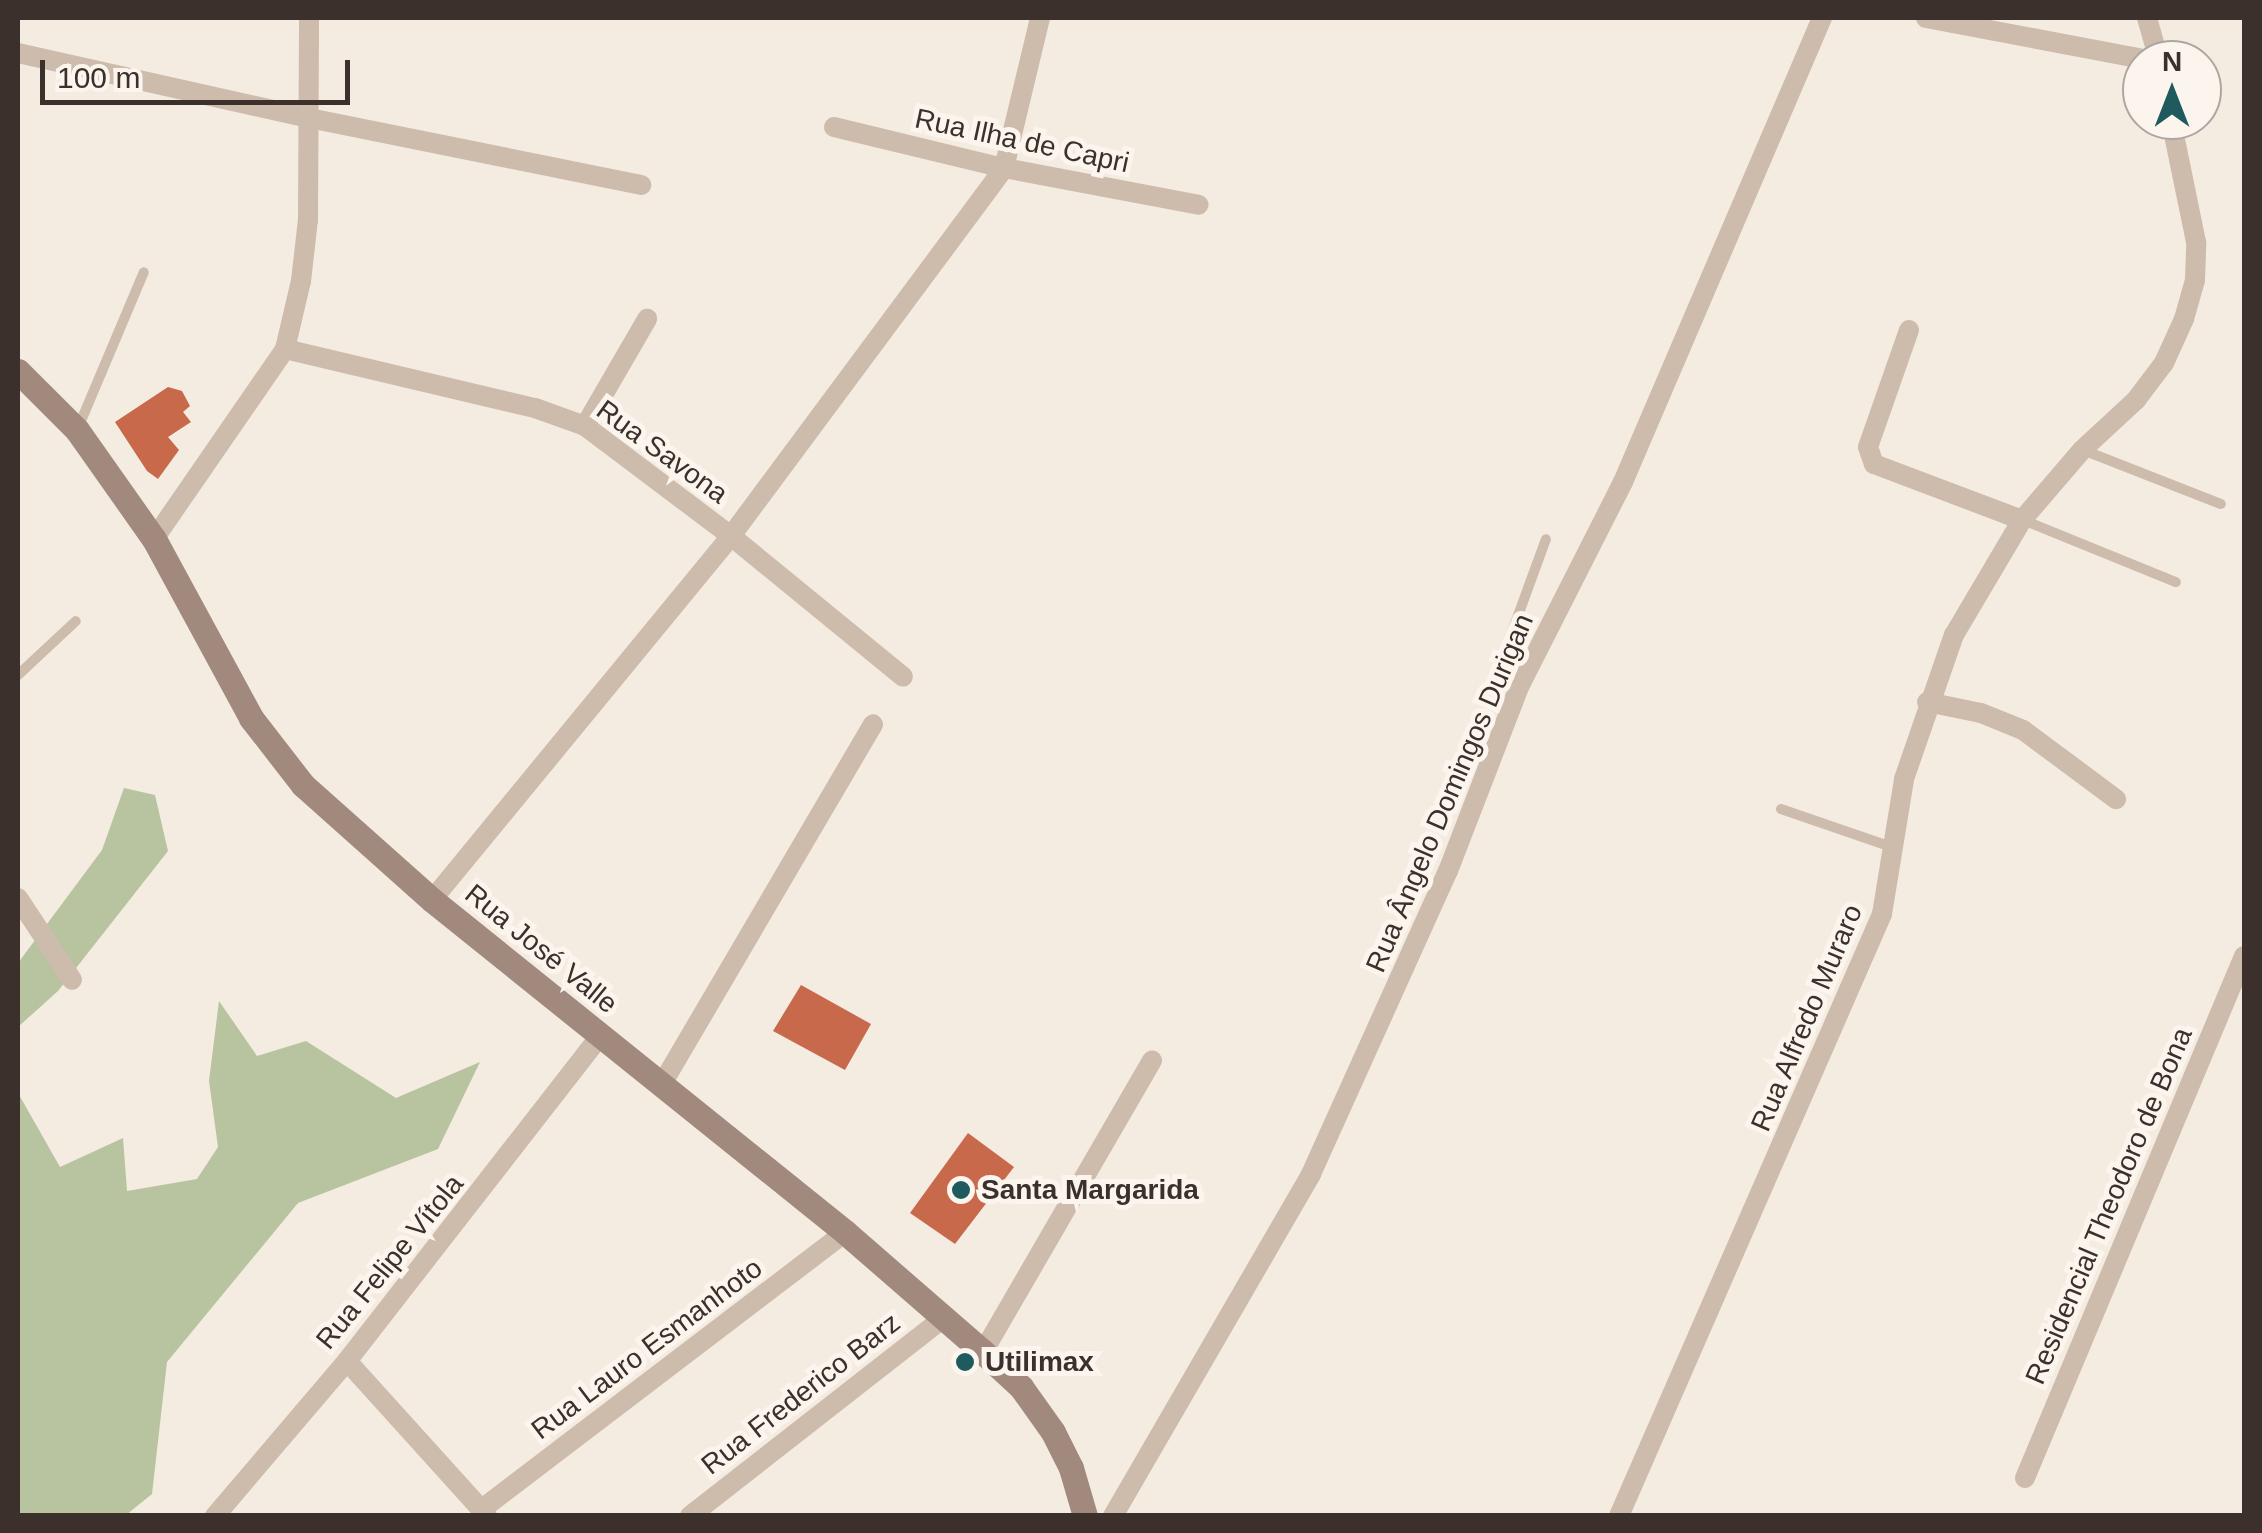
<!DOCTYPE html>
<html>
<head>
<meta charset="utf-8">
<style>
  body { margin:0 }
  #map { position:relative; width:2262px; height:1533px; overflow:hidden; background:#f4ebe1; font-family:Arial,sans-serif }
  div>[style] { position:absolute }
  .green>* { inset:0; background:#b8c4a0 }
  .building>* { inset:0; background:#c8694b }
  .lane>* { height:10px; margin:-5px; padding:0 5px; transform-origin:5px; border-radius:5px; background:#cdbbac }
  .street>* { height:20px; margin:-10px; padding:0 10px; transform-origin:10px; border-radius:10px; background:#cdbbac }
  .secondary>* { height:25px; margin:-12.5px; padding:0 12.5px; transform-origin:12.5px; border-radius:12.5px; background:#a18a7d }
  .dots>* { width:28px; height:28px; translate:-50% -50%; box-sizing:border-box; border:5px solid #fbf5ee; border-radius:50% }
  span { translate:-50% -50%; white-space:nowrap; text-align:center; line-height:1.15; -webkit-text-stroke:10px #fbf5ee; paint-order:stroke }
  .street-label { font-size:28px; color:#3b302b }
  .poi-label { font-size:28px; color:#3b302b; font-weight:700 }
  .left { translate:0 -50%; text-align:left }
  .frame { position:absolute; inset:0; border:20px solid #3b302b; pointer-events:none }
  .north { position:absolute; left:2122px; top:40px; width:100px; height:100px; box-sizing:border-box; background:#fbf5ee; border:2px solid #aea6a0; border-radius:50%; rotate:0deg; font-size:28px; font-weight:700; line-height:40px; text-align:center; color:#3b302b }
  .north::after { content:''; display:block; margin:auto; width:35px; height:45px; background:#1f5a5e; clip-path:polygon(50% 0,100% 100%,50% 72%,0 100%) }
  .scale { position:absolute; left:40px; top:60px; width:310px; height:45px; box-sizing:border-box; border:5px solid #3b302b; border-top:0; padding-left:12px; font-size:30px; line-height:35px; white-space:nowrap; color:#3b302b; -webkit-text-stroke:8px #fbf5ee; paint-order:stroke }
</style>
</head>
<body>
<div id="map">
  <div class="green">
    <i style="clip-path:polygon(124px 788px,155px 795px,168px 851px,58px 991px,18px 1027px,18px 963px,102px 850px)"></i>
    <i style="clip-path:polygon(219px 1001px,257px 1056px,306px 1041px,396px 1098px,480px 1062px,438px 1149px,298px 1203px,167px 1362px,152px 1494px,126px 1515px,18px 1515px,18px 1093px,60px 1167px,123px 1138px,127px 1191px,197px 1179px,218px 1147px,209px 1081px)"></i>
  </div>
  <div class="building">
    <i style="clip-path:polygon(168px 387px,182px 391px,190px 406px,183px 412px,191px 422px,168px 437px,179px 450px,158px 479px,147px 471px,115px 422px)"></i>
    <i style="clip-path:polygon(801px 985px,871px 1024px,845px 1070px,773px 1031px)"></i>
    <i style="clip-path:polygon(968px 1133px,1014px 1167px,955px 1244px,910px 1213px)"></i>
  </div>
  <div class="lane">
    <i style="left:78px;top:428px;width:169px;rotate:-67.1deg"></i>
    <i style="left:2083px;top:450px;width:148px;rotate:21.4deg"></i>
    <i style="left:2023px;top:520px;width:165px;rotate:22.1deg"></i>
    <i style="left:18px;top:675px;width:79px;rotate:-43deg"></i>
    <i style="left:1519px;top:686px;width:38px;rotate:-112deg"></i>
    <i style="left:1505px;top:651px;width:119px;rotate:-69.9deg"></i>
    <i style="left:1781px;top:809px;width:120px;rotate:19deg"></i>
  </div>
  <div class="street">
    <i style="left:1926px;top:18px;width:227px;rotate:10.7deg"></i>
    <i style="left:2147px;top:18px;width:44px;rotate:74.1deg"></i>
    <i style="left:18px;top:53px;width:298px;rotate:12.6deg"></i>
    <i style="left:309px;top:118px;width:339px;rotate:11.4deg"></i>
    <i style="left:834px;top:127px;width:175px;rotate:13.6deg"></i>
    <i style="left:1004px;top:168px;width:198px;rotate:10.7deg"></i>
    <i style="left:1909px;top:330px;width:124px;rotate:109.3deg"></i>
    <i style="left:1868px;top:447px;width:18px;rotate:71deg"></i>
    <i style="left:1874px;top:464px;width:158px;rotate:20.7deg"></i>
    <i style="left:285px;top:349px;width:257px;rotate:13.3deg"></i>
    <i style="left:535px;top:408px;width:53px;rotate:19.8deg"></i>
    <i style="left:585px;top:426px;width:183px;rotate:37deg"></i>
    <i style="left:731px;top:536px;width:222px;rotate:39.3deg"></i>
    <i style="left:585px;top:426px;width:124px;rotate:-59.9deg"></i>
    <i style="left:154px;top:539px;width:231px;rotate:-55.4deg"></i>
    <i style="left:285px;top:349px;width:70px;rotate:-76.8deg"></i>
    <i style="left:301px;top:281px;width:61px;rotate:-83.5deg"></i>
    <i style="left:308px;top:220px;width:202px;rotate:-89.7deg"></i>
    <i style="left:1927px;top:702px;width:55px;rotate:11.5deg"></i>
    <i style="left:1981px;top:713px;width:45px;rotate:22deg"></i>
    <i style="left:2023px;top:730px;width:116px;rotate:36.6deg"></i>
    <i style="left:18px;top:898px;width:98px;rotate:56.6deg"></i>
    <i style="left:432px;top:900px;width:471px;rotate:-50.6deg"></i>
    <i style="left:731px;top:536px;width:458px;rotate:-53.4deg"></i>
    <i style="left:1004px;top:168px;width:154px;rotate:-76.5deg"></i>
    <i style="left:662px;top:1084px;width:417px;rotate:-59.6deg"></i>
    <i style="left:983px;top:1352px;width:337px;rotate:-59.9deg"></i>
    <i style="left:347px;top:1361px;width:209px;rotate:47.9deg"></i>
    <i style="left:2025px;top:1478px;width:566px;rotate:-67.24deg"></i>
    <i style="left:482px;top:1509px;width:457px;rotate:-37.3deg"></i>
    <i style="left:215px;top:1516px;width:204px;rotate:-49.6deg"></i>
    <i style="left:347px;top:1361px;width:413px;rotate:-52.1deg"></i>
    <i style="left:690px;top:1516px;width:323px;rotate:-38deg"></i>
    <i style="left:1113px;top:1516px;width:395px;rotate:-59.9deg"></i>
    <i style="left:1311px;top:1174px;width:333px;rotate:-65.7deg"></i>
    <i style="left:1448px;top:871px;width:197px;rotate:-68.9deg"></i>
    <i style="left:1519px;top:687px;width:230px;rotate:-63.1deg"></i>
    <i style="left:1623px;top:482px;width:505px;rotate:-66.79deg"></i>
    <i style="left:1619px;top:1516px;width:657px;rotate:-66.4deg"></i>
    <i style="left:1882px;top:914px;width:137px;rotate:-80.7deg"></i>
    <i style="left:1904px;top:779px;width:152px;rotate:-70.9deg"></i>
    <i style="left:1954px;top:635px;width:134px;rotate:-59.4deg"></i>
    <i style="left:2022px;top:520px;width:92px;rotate:-49.4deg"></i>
    <i style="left:2082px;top:450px;width:74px;rotate:-42.8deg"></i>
    <i style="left:2136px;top:400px;width:46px;rotate:-52.9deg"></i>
    <i style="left:2164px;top:363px;width:48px;rotate:-65.6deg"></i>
    <i style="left:2184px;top:319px;width:41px;rotate:-74.2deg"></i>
    <i style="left:2195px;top:280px;width:38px;rotate:-88deg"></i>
    <i style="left:2196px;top:242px;width:125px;rotate:-101.6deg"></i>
  </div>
  <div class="secondary">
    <i style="left:18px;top:371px;width:83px;rotate:45deg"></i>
    <i style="left:77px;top:430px;width:133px;rotate:54.8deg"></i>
    <i style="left:154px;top:539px;width:204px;rotate:61.5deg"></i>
    <i style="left:251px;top:718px;width:85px;rotate:52.2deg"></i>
    <i style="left:303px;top:785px;width:173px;rotate:41.7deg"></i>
    <i style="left:432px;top:900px;width:530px;rotate:38.79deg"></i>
    <i style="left:845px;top:1232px;width:183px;rotate:41deg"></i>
    <i style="left:983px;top:1352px;width:52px;rotate:42.6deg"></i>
    <i style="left:1021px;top:1387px;width:55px;rotate:54.6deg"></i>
    <i style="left:1053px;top:1432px;width:40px;rotate:63.4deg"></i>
    <i style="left:1071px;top:1468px;width:50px;rotate:73.7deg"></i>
  </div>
  <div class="dots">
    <i style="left:961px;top:1190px;background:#1f5a5e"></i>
    <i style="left:965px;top:1362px;background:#1f5a5e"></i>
  </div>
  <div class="street-label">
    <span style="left:1022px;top:141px;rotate:12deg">Rua Ilha de Capri</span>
    <span style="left:662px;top:452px;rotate:36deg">Rua Savona</span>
    <span style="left:1450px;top:793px;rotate:-67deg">Rua Ângelo Domingos Durigan</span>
    <span style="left:541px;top:949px;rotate:39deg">Rua José Valle</span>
    <span style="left:1807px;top:1018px;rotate:-67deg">Rua Alfredo Muraro</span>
    <span style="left:2109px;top:1206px;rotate:-67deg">Residencial Theodoro de Bona</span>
    <span style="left:390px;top:1262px;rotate:-51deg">Rua Felipe Vítola</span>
    <span style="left:647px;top:1349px;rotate:-37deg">Rua Lauro Esmanhoto</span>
    <span style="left:801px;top:1394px;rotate:-38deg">Rua Frederico Barz</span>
  </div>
  <div class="poi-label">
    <span class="left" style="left:981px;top:1190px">Santa Margarida</span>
    <span class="left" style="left:985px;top:1362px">Utilimax</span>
  </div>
  <div class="frame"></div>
  <div class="north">N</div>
  <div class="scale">100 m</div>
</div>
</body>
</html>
